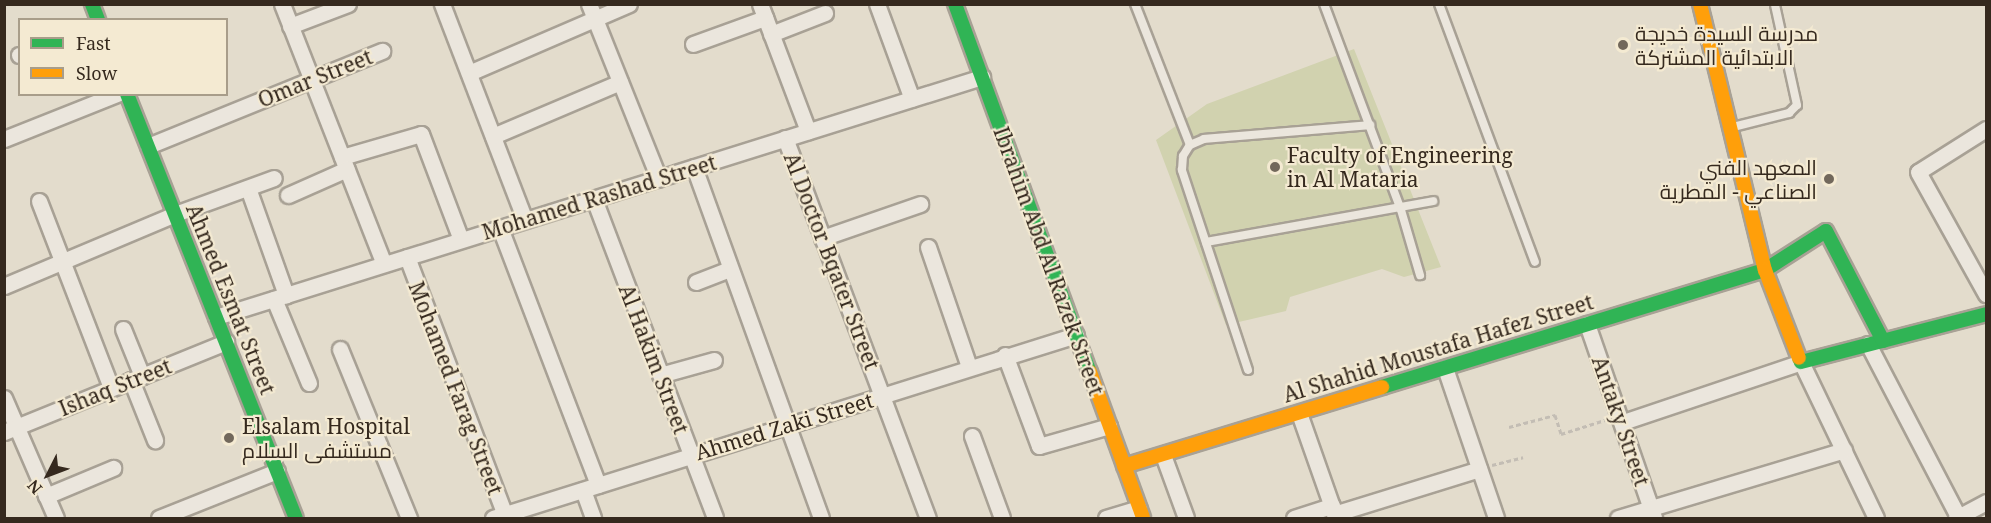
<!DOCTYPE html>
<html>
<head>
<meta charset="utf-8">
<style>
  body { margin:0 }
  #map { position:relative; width:1991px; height:523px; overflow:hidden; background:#e3dccc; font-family:"Noto Serif",Cairo,serif }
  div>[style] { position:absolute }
  .green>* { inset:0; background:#d1d2af }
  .path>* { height:3px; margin-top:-1.5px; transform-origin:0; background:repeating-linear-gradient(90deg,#c3bdb4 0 4.5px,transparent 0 7.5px) }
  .roads { filter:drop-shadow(2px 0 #a8a195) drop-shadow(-2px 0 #a8a195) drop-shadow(0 2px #a8a195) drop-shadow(0 -2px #a8a195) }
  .lane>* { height:8px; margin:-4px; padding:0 4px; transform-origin:4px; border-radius:4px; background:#ebe6dd }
  .street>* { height:15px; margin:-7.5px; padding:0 7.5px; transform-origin:7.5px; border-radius:7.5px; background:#ebe6dd }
  .fast>* { height:14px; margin:-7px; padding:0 7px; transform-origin:7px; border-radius:7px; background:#30b455 }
  .slow>* { height:14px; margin:-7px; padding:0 7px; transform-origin:7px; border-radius:7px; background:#ff9f0a }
  .dots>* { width:16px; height:16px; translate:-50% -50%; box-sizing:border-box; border:3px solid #f4ead2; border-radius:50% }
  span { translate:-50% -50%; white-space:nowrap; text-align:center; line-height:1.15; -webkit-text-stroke:4.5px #f4ead2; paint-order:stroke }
  .poi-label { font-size:21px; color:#35291e }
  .left { translate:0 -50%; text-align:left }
  .right { translate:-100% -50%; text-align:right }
  .street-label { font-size:21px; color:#35291e }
  .frame { position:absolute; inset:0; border:6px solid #35291e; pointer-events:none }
  .legend { position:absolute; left:18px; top:18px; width:210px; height:78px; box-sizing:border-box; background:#f4ead2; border:2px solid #a89d8a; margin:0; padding:8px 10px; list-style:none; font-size:18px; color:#35291e }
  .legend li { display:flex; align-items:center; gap:12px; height:30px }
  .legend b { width:30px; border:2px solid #a89d8a }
  .north { position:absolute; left:18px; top:445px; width:60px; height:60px; -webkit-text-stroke:4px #f4ead2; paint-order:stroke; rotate:228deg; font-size:16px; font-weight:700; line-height:24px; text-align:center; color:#35291e }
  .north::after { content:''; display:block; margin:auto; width:21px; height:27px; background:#35291e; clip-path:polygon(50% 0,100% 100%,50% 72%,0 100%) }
</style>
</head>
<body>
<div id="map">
  <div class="green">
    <i style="clip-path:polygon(1354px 49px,1441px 267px,1404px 277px,1382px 269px,1290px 297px,1286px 311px,1226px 325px,1156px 140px,1207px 104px)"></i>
  </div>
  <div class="path">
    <i style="left:1509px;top:427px;width:48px;rotate:-14.6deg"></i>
    <i style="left:1555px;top:415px;width:20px;rotate:72deg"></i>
    <i style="left:1561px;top:434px;width:46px;rotate:-17.7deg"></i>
    <i style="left:1492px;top:465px;width:32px;rotate:-14deg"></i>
  </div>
  <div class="roads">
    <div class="lane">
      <i style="left:1135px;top:4px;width:151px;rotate:68.7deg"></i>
      <i style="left:1324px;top:4px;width:220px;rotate:69.5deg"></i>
      <i style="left:1401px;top:210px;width:68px;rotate:73.7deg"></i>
      <i style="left:1439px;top:4px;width:275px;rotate:69.6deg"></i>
      <i style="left:1733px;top:127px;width:58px;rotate:-14deg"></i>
      <i style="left:1789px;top:113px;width:11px;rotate:-45deg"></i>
      <i style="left:1797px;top:105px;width:102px;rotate:-102.4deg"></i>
      <i style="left:1206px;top:242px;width:231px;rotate:-10.2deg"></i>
      <i style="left:1248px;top:370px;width:211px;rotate:-108.3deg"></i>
      <i style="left:1182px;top:170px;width:14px;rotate:-86deg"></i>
      <i style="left:1183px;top:156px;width:13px;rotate:-58deg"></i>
      <i style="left:1190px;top:145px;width:15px;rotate:-23deg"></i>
      <i style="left:1204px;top:139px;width:167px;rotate:-4.8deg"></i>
    </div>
    <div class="street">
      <i style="left:282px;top:4px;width:279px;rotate:68.6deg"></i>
      <i style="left:442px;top:4px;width:231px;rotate:69deg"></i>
      <i style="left:589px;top:4px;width:188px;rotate:68.2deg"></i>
      <i style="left:760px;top:4px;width:136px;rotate:69.3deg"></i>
      <i style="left:877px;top:4px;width:101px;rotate:69.8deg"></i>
      <i style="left:290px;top:26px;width:62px;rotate:-20.8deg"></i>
      <i style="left:771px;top:34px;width:58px;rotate:-21.3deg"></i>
      <i style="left:693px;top:44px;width:77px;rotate:-19.9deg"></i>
      <i style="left:19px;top:55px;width:1px"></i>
      <i style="left:469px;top:73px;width:174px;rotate:-23.3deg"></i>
      <i style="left:1986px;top:129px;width:80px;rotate:147.7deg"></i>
      <i style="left:1918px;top:172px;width:140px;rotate:60.9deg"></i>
      <i style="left:493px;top:136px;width:138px;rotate:-23deg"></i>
      <i style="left:785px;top:138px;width:406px;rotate:69.4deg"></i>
      <i style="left:4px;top:139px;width:122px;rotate:-21.7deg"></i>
      <i style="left:148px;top:146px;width:253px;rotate:-22.1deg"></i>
      <i style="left:342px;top:157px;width:82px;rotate:-16.2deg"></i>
      <i style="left:421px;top:134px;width:113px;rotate:69.3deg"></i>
      <i style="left:694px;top:167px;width:373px;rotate:70.1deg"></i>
      <i style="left:248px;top:188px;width:114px;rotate:70.4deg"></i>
      <i style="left:288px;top:195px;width:64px;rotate:-23.8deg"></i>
      <i style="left:594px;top:199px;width:341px;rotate:69.2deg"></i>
      <i style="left:39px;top:201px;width:200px;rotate:68.9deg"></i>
      <i style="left:500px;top:228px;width:275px;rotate:69.1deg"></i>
      <i style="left:822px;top:238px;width:104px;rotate:-19.1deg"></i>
      <i style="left:928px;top:247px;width:127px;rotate:71.1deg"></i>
      <i style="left:407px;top:257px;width:279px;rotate:69.2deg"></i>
      <i style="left:696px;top:282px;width:36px;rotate:-21deg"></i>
      <i style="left:4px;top:286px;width:186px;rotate:-22.8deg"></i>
      <i style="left:175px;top:214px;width:105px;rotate:-20deg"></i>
      <i style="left:274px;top:299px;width:91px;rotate:67.4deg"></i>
      <i style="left:216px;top:317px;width:803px;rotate:-17.4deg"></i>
      <i style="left:1587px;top:324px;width:205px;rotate:70.9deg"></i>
      <i style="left:123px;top:329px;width:51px;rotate:68deg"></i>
      <i style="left:1868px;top:344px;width:196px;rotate:62.4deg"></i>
      <i style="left:340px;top:349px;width:183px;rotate:67.8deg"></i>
      <i style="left:1005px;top:355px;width:97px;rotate:69.5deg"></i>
      <i style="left:1039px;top:446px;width:73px;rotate:-15.9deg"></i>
      <i style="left:1445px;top:368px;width:158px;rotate:71.2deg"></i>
      <i style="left:660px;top:375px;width:56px;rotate:-15.5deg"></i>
      <i style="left:131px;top:380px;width:65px;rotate:68.2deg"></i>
      <i style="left:4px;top:398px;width:131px;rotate:66.6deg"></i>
      <i style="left:1299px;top:413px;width:111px;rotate:70.6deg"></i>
      <i style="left:1623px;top:422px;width:188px;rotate:-18.6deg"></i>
      <i style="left:1801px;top:362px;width:173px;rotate:64.3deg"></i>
      <i style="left:4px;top:432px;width:240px;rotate:-22.1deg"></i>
      <i style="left:972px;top:436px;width:87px;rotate:69.9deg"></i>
      <i style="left:1163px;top:455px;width:67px;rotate:69.9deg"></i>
      <i style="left:583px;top:490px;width:30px;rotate:70deg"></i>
      <i style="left:46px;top:496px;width:73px;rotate:-22.7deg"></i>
      <i style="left:1334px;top:514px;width:152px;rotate:-17.2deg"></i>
      <i style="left:159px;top:518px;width:127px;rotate:-21.7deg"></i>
      <i style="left:493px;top:518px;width:611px;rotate:-17.43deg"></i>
      <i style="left:1106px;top:518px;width:34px;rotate:-17deg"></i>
      <i style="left:1294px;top:518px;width:40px;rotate:-18deg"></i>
      <i style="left:1618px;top:518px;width:236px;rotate:-16.7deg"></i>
      <i style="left:1956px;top:518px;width:34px;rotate:-28deg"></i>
    </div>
    <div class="fast">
      <i style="left:92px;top:4px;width:17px;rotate:69deg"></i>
      <i style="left:955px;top:4px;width:392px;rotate:69.9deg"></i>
      <i style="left:127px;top:94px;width:456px;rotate:68.3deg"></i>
      <i style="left:1799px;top:358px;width:4px;rotate:63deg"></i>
      <i style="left:1801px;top:362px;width:191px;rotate:-14.5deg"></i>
      <i style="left:1382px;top:387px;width:400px;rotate:-17deg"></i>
      <i style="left:1765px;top:270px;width:72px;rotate:-32.6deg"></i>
      <i style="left:1826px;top:231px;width:124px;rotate:62.6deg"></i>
    </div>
    <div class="slow">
      <i style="left:1700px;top:4px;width:274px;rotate:76.3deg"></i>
      <i style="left:1765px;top:270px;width:94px;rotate:68.9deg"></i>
      <i style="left:1090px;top:372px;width:155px;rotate:70deg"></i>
      <i style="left:1124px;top:466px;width:270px;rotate:-17deg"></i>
    </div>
  </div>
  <div class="dots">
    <i style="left:1623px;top:45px;background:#72685b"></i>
    <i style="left:1275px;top:167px;background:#72685b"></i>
    <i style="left:1829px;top:179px;background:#72685b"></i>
    <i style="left:229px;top:438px;background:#72685b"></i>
  </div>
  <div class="poi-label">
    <span class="left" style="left:1635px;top:45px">مدرسة السيدة خديجة<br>الابتدائية المشتركة</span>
    <span class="left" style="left:1287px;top:167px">Faculty of Engineering<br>in Al Mataria</span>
    <span class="right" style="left:1817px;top:179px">المعهد الفني<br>الصناعي - المطرية</span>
    <span class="left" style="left:242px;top:438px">Elsalam Hospital<br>مستشفى السلام</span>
  </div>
  <div class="street-label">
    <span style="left:315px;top:78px;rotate:-22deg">Omar Street</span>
    <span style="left:599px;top:197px;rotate:-17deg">Mohamed Rashad Street</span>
    <span style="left:832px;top:261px;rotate:69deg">Al Doctor Bqater Street</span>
    <span style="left:1049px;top:261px;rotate:70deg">Ibrahim Abd Al Razek Street</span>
    <span style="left:231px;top:299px;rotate:68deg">Ahmed Esmat Street</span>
    <span style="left:1438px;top:348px;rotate:-17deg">Al Shahid Moustafa Hafez Street</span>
    <span style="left:654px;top:359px;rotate:69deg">Al Hakim Street</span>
    <span style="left:115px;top:387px;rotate:-22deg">Ishaq Street</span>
    <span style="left:456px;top:388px;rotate:69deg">Mohamed Farag Street</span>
    <span style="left:1621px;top:421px;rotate:71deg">Antaky Street</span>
    <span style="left:784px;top:426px;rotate:-17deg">Ahmed Zaki Street</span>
  </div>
  <div class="frame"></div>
  <ul class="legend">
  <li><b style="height:8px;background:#30b455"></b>Fast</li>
  <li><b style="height:8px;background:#ff9f0a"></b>Slow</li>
  </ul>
  <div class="north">N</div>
</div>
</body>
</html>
